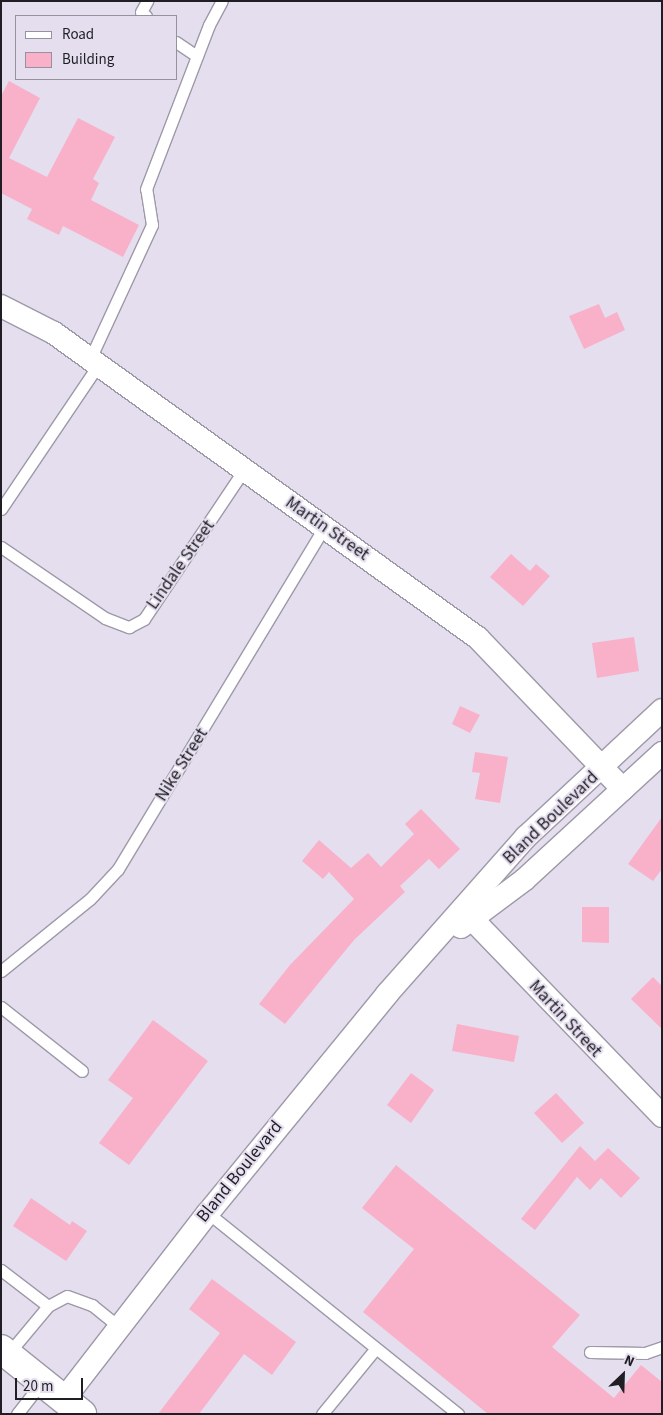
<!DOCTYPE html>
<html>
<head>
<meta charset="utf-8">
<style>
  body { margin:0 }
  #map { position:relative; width:663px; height:1415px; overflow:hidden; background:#e4deee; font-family:"Source Sans 3",sans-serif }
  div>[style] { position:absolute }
  .building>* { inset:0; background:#f9b1c9 }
  .roads { filter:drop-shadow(1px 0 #9e99a7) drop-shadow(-1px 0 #9e99a7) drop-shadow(0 1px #9e99a7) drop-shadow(0 -1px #9e99a7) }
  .lane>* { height:11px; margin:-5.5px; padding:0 5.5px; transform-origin:5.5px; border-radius:5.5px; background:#fff }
  .street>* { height:22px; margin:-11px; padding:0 11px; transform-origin:11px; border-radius:11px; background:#fff }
  .primary>* { height:28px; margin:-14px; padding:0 14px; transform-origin:14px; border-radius:14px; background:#fff }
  span { translate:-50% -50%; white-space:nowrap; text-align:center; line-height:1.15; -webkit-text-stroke:4px #e4deee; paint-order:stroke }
  .street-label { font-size:18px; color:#201e24 }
  .frame { position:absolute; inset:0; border:2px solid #201e24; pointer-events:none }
  .legend { position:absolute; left:15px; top:15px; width:162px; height:65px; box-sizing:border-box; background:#e4deee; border:1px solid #96919d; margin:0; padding:6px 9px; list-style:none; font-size:15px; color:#201e24 }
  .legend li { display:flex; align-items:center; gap:10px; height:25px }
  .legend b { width:25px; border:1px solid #96919d }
  .north { position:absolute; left:598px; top:1350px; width:50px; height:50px; -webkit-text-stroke:4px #e4deee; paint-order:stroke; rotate:24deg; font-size:14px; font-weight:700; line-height:20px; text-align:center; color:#201e24 }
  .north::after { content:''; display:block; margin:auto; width:18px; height:22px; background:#201e24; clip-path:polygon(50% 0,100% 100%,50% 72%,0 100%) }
  .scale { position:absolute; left:15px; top:1378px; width:68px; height:22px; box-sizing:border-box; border:2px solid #201e24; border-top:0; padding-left:6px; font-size:15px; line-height:18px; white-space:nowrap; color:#201e24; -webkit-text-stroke:4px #e4deee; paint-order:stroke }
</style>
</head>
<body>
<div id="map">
  <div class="building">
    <i style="clip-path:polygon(9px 81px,40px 98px,9px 158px,47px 177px,78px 118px,115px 137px,93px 179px,99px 183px,91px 200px,139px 225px,123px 257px,63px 226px,59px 235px,27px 219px,32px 209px,1px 193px,1px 96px)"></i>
    <i style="clip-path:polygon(599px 304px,605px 318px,617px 312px,625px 330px,584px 349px,569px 316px)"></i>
    <i style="clip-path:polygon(511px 554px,530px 571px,536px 564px,550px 576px,523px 606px,490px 577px)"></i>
    <i style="clip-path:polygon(634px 637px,639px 671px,597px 678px,592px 643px)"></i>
    <i style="clip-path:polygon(460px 706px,480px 715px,470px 733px,452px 724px)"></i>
    <i style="clip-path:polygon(475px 752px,508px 757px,500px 803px,475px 799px,480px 773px,472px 772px)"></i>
    <i style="clip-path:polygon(421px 809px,460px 849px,439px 869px,429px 859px,400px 886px,405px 892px,354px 940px,285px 1024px,259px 1004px,290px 965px,354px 899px,329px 872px,323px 879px,302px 861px,319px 840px,351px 868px,368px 853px,381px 867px,414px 834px,405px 824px)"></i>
    <i style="clip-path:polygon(662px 817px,662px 869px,653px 881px,628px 864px)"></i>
    <i style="clip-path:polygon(582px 907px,609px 907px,609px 943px,582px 942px)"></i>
    <i style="clip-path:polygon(653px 977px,662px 986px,662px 1029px,631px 999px)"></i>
    <i style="clip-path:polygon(153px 1020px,208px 1061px,129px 1165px,99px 1143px,133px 1098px,108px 1080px)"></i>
    <i style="clip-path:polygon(457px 1024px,519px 1036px,514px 1062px,452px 1051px)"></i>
    <i style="clip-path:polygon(411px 1073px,434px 1090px,411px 1123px,387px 1105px)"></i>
    <i style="clip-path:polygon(556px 1093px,584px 1123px,562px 1143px,534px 1113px)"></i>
    <i style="clip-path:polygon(580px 1146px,595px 1161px,608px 1148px,640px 1178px,621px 1198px,601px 1178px,590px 1190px,577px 1177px,535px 1230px,521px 1219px)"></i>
    <i style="clip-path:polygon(396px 1165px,580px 1315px,552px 1347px,614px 1398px,641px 1365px,662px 1382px,662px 1414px,488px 1414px,363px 1312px,414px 1249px,362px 1208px)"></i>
    <i style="clip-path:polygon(31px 1198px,70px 1225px,72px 1221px,87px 1231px,66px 1261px,13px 1226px)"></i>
    <i style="clip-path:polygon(212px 1279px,296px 1342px,272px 1375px,244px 1354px,199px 1414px,158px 1414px,220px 1333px,189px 1309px)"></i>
  </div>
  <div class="roads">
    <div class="lane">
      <i style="left:146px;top:16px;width:6px;rotate:-141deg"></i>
      <i style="left:141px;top:12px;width:13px;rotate:-61deg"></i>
      <i style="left:176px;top:42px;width:25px;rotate:34deg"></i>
      <i style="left:90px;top:359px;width:148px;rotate:-65.2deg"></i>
      <i style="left:152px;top:225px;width:36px;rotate:-99deg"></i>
      <i style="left:146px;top:189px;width:176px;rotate:-69deg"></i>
      <i style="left:209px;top:25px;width:27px;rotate:-62deg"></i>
      <i style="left:1px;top:509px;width:174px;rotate:-56deg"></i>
      <i style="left:1px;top:547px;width:126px;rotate:34.3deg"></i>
      <i style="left:105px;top:618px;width:26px;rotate:21deg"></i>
      <i style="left:129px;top:627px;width:17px;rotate:-28deg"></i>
      <i style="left:144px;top:619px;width:178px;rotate:-56.2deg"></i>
      <i style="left:1px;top:971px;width:114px;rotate:-39deg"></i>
      <i style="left:90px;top:899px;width:41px;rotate:-47deg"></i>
      <i style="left:118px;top:869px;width:398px;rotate:-58.9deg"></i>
      <i style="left:1px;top:1007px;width:103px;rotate:38.3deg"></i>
      <i style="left:208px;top:1213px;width:321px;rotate:38.8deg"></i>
      <i style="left:1px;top:1270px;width:59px;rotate:37.5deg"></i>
      <i style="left:590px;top:1352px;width:55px;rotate:1deg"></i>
      <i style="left:645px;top:1353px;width:18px;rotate:-19deg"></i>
      <i style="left:8px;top:1354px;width:62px;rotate:-50.2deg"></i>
      <i style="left:48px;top:1306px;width:21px;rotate:-28deg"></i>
      <i style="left:67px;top:1296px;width:27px;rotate:20deg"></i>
      <i style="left:92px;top:1305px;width:33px;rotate:39deg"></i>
      <i style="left:17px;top:1414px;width:41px;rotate:-52deg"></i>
      <i style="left:322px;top:1414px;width:85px;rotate:-50.7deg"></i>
    </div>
    <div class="street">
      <i style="left:1px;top:306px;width:59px;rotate:27deg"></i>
      <i style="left:54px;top:333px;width:522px;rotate:35.73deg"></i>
      <i style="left:478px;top:638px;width:209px;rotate:46.2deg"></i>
      <i style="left:472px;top:919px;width:274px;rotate:46deg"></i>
      <i style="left:461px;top:927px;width:79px;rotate:-36.7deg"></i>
      <i style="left:524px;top:880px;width:188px;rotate:-42.6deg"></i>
      <i style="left:64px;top:1399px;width:235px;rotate:-52.3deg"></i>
      <i style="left:208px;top:1213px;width:283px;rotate:-50.7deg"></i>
      <i style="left:387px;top:994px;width:210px;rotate:-48.5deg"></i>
      <i style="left:526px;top:837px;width:186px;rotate:-43deg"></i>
    </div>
    <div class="primary">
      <i style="left:1px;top:1349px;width:104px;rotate:38.7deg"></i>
    </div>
  </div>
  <div class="street-label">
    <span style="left:327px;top:529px;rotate:35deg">Martin Street</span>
    <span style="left:181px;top:565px;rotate:-55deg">Lindale Street</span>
    <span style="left:182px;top:765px;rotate:-58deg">Nike Street</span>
    <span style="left:551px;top:818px;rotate:-44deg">Bland Boulevard</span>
    <span style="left:565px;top:1019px;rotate:47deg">Martin Street</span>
    <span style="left:240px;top:1172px;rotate:-51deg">Bland Boulevard</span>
  </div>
  <div class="frame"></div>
  <ul class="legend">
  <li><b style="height:6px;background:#fff"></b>Road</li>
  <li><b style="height:14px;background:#f9b1c9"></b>Building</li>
  </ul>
  <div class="north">N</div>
  <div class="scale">20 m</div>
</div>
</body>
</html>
